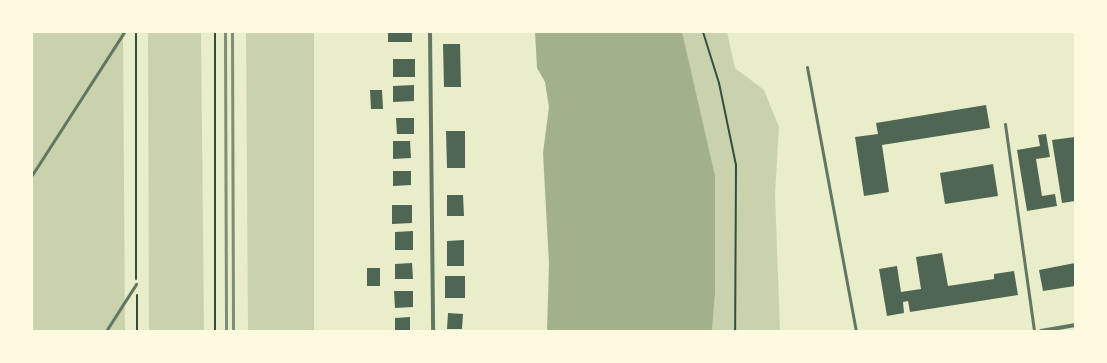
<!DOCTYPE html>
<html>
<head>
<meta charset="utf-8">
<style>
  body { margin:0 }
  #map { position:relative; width:1107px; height:363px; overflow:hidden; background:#e9edc9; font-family:Mulish,sans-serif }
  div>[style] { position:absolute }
  .green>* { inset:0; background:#cad2ad }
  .water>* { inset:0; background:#a3b18a }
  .building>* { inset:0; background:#4f6655 }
  .path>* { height:2px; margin:-1px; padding:0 1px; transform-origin:1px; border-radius:1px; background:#344e41 }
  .service>* { height:3px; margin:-1.5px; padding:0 1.5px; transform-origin:1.5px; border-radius:1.5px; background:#617663 }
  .minor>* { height:4px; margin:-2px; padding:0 2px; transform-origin:2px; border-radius:2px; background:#617663 }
  .rail>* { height:3px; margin:-1.5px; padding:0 1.5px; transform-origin:1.5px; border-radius:1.5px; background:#7c8e77 }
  span { translate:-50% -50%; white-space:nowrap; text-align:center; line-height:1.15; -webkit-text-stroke:4px #fefae0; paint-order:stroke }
  .frame { position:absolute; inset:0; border:33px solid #fefae0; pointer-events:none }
</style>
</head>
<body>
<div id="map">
  <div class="green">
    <i style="clip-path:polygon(32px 32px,123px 32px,125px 331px,32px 331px)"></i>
    <i style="clip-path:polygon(148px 32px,201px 32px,204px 331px,149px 331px)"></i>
    <i style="clip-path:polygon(246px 32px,314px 32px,314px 331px,248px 331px)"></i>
    <i style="clip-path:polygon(682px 32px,727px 32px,735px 68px,764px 90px,779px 127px,775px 194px,780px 331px,712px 331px,715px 294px)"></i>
  </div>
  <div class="water">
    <i style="clip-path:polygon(535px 32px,682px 32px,715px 176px,715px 294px,712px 331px,547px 331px,549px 264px,543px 153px,549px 107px,545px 82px,537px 68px)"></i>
  </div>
  <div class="building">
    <i style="clip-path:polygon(388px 32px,412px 32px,412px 42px,388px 42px)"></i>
    <i style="clip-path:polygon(443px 44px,460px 44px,461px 87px,444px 87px)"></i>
    <i style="clip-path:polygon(393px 59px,415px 59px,415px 77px,393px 77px)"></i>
    <i style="clip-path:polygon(414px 85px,414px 101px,393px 102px,393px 86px)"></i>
    <i style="clip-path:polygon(370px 90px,382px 90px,383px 109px,371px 109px)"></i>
    <i style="clip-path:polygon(986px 105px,990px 128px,882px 145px,889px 192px,864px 196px,855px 137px,878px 134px,876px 123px)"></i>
    <i style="clip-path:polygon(396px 118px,414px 118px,414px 134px,397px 134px)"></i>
    <i style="clip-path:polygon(446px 131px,465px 131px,465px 168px,447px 168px)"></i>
    <i style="clip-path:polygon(1046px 134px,1050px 157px,1036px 159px,1042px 196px,1055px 194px,1057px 206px,1027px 211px,1017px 150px,1040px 146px,1038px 135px)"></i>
    <i style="clip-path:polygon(1075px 137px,1075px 201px,1062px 203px,1052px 140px)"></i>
    <i style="clip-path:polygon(393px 141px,410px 141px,411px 158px,393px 159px)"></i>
    <i style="clip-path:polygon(993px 164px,998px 196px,945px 204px,940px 173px)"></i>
    <i style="clip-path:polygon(393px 171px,411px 171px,411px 185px,393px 186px)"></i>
    <i style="clip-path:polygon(447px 195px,463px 195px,464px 216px,447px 216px)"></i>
    <i style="clip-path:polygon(392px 205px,412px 205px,412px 223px,392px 224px)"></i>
    <i style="clip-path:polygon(413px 231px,413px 250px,395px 250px,395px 232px)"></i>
    <i style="clip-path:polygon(464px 240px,464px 266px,447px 266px,447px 241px)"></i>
    <i style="clip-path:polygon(942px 253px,948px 286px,994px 279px,994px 274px,1014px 271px,1018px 295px,910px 312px,908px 301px,903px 302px,904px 313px,887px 316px,879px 269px,897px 266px,901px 292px,921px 289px,916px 257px)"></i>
    <i style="clip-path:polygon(412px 263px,413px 279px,395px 279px,395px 264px)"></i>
    <i style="clip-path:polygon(1075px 263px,1075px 286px,1043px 291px,1039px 270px)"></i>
    <i style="clip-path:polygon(367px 268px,380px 268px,380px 286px,367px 286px)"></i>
    <i style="clip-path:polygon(445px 276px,465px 276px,465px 298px,445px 298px)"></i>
    <i style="clip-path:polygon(394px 291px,413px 291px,413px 307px,395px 308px)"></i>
    <i style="clip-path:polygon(448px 313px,463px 314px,462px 329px,447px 329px)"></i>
    <i style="clip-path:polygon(410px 317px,410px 331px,395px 331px,395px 318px)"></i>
  </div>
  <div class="path">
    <i style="left:136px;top:32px;width:247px;rotate:90deg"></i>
    <i style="left:215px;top:32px;width:299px;rotate:90deg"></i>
    <i style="left:703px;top:32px;width:53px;rotate:72.6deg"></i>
    <i style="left:719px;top:83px;width:84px;rotate:78.3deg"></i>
    <i style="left:736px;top:165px;width:166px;rotate:90.3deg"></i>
    <i style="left:137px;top:295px;width:36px;rotate:90deg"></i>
  </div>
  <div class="service">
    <i style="left:807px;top:67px;width:269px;rotate:79.5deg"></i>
    <i style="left:1005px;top:124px;width:209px;rotate:82deg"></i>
    <i style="left:32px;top:175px;width:170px;rotate:-57.2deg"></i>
    <i style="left:106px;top:331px;width:56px;rotate:-57.4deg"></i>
  </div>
  <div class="minor">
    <i style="left:430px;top:32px;width:299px;rotate:89.4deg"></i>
    <i style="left:1041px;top:331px;width:35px;rotate:-10deg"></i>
  </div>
  <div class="rail">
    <i style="left:225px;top:32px;width:299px;rotate:89.8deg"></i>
    <i style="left:232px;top:32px;width:299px;rotate:89.8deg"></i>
  </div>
  <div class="frame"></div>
</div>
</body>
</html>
